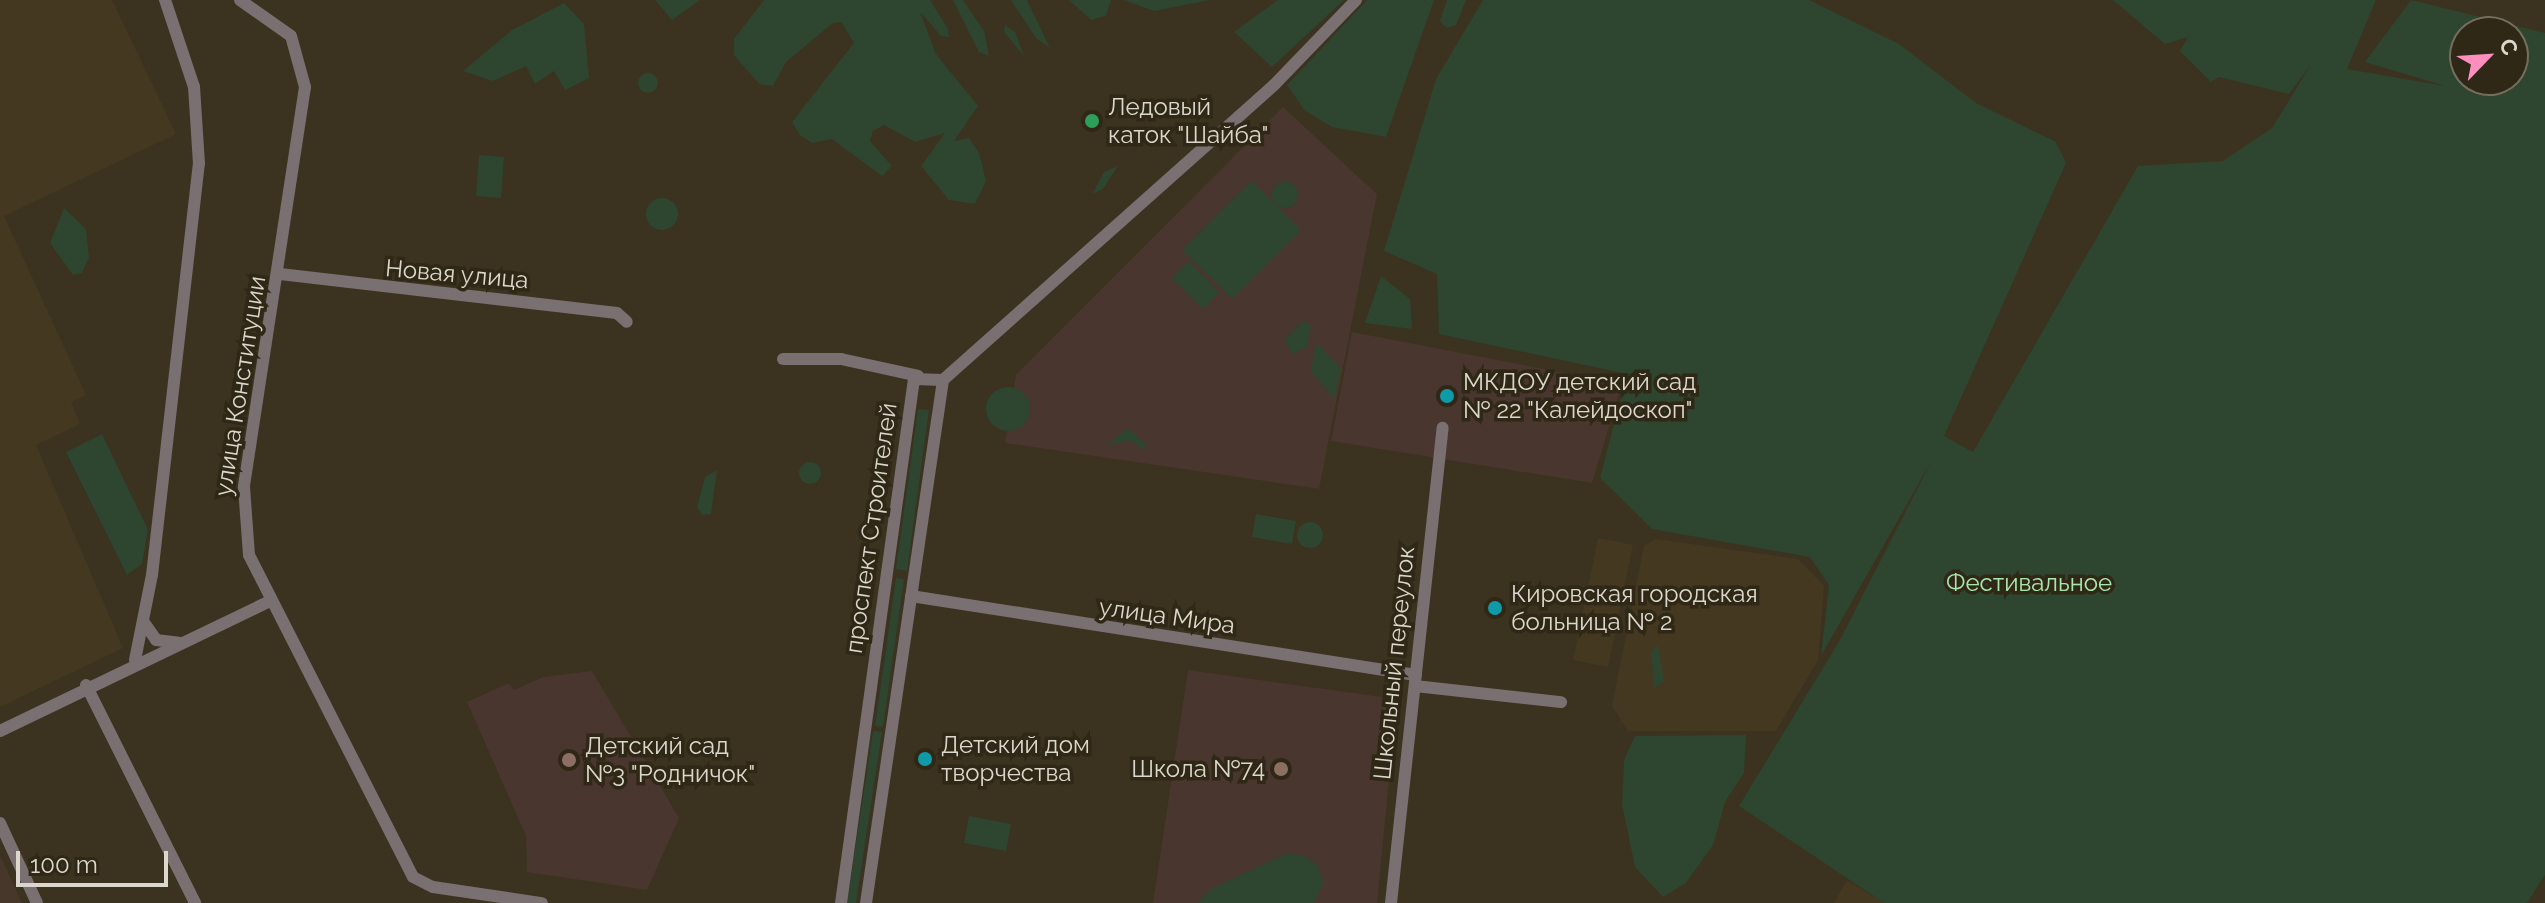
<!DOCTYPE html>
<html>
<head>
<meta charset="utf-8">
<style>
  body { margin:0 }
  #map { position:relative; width:2545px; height:903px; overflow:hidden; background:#3b3220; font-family:Raleway,sans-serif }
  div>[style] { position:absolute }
  .commercial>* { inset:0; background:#47372b }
  .built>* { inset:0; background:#443920 }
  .education>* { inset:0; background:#49362e }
  .green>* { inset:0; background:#2e4530 }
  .round { border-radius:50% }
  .minor>* { height:12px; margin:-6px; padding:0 6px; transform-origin:6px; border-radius:6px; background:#7a6f71 }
  .dots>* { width:22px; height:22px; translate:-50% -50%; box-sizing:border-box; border:4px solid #302816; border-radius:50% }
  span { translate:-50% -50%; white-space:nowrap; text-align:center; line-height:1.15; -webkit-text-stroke:7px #302816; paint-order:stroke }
  .poi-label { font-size:24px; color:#dcd7cc }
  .left { translate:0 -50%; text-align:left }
  .right { translate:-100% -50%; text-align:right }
  .street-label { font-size:24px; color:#dcd7cc }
  .park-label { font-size:24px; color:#a8e7ab }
  .north { position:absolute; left:2449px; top:16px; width:80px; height:80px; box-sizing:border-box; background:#302816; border:2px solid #756e5f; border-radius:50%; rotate:65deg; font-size:22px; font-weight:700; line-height:32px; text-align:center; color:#dcd7cc }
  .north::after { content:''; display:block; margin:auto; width:28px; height:36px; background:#fe8ebd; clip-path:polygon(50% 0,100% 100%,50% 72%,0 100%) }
  .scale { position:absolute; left:16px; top:851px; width:152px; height:36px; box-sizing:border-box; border:4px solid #dcd7cc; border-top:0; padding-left:10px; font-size:24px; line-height:28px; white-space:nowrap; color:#dcd7cc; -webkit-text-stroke:6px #302816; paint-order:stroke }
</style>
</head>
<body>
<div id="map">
  <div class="commercial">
    <i style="clip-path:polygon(0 855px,22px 903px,0 903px)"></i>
  </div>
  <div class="built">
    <i style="clip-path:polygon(0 0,112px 0,176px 134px,4px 216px,86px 395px,71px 402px,80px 424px,36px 445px,123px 648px,0 707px)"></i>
    <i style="clip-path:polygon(1598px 538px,1633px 545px,1608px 667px,1573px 660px)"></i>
    <i style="clip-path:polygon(1655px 539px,1798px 559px,1824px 586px,1818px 660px,1776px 731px,1628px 731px,1612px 706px,1644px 546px)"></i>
    <i style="clip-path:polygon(1847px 880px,1884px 903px,1834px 903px)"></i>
  </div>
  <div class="education">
    <i style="clip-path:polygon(1283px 107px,1377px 194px,1319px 489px,1005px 443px,1016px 375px)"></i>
    <i style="clip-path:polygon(1352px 332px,1622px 384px,1592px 483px,1331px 441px)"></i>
    <i style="clip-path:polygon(1188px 670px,1397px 699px,1377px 903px,1153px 903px)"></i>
    <i style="clip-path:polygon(592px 671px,679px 818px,647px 890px,527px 872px,526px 836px,467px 702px,509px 683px,514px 690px,543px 677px)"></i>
  </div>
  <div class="green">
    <i style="clip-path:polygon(655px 0,700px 0,672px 20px)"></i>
    <i style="clip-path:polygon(764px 0,930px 0,948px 29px,949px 37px,941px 36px,920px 12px,936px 54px,978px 106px,954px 141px,969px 138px,979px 153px,986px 181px,975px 204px,949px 200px,921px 166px,945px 133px,915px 142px,884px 125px,873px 131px,870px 141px,892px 166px,882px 176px,832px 139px,812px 143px,800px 135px,792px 122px,854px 43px,841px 22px,833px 23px,786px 62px,773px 86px,759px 84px,734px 55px,734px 39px)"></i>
    <i style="clip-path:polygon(953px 0,963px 0,984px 31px,989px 56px,979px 52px)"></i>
    <i style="clip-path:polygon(1011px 0,1027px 0,1050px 48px,1036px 38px)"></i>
    <i style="clip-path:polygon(1069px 0,1111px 0,1106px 16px,1091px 20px)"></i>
    <i style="clip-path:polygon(1124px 0,1210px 0,1154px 11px)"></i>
    <i style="clip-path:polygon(1278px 0,1344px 0,1272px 67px,1234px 32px)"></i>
    <i style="clip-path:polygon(1367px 0,1434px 0,1386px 137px,1332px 127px,1305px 111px,1287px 85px)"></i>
    <i style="clip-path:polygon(1447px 0,1466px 0,1456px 25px,1447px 28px,1440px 21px)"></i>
    <i style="clip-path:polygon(evenodd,1483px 0,1809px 0,1899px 44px,1976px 103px,2056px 142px,2066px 163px,1944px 436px,1973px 452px,2138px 166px,2223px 161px,2272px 128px,2310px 66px,2289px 94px,2219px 77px,2211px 82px,2180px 51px,2188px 37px,2165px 44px,2113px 0,2376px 0,2347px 69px,2445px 86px,2365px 62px,2411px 0,2545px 33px,2545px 875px,2527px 903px,1884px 903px,1739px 806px,1840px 640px,1932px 460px,1821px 656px,1829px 585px,1810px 557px,1652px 529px,1600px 478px,1627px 374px,1439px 334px,1437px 274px,1384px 251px,1436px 79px,1483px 0,2465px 32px,2513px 32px,2513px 80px,2465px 80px,2465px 32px)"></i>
    <i style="clip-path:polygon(564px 3px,584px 24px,589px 78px,565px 90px,554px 71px,535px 84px,526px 66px,493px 81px,463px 71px,512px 30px)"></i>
    <i style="clip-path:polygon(1005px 25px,1015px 32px,1024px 56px,1004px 32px)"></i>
    <i class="round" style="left:638px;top:73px;width:20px;height:20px"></i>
    <i style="clip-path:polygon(479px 155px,504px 157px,501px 198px,476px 196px)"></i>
    <i style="clip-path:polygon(1118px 166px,1103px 189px,1092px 194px,1104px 172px)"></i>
    <i style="clip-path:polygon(1252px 181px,1301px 230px,1232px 299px,1182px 250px)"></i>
    <i class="round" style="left:1272px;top:182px;width:26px;height:26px"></i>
    <i class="round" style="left:646px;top:198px;width:32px;height:32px"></i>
    <i style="clip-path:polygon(64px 208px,86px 229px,89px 258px,82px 273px,73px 275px,50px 243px)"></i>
    <i style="clip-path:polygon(1189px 261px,1219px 293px,1203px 309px,1172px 278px)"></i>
    <i style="clip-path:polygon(1381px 276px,1410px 299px,1412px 329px,1365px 323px)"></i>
    <i style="clip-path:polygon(1303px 321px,1311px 325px,1307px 347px,1292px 354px,1285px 340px)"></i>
    <i style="clip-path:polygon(1316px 343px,1341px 368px,1334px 399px,1311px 371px)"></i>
    <i class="round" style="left:986px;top:387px;width:44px;height:44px"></i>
    <i style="clip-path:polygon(918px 409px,929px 410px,907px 571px,896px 569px)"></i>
    <i style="clip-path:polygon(1128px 428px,1146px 444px,1145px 450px,1131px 441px,1107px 445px)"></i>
    <i style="clip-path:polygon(102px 434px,148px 530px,142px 564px,127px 575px,66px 452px)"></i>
    <i class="round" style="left:799px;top:462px;width:22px;height:22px"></i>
    <i style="clip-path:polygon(717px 470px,711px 514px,702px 515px,697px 507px,705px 477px)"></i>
    <i style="clip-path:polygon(1256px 514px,1296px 521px,1292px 544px,1252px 537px)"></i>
    <i class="round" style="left:1297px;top:522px;width:26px;height:26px"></i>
    <i style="clip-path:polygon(896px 578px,904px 579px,883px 727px,875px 726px)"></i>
    <i style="clip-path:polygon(1658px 645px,1664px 681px,1654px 688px,1651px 652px)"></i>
    <i style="clip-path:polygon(873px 731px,882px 732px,856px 903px,847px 903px)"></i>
    <i style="clip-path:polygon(1746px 735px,1744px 773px,1725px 802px,1713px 845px,1686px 883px,1663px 897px,1635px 867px,1622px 804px,1624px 760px,1635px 736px)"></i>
    <i style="clip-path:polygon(969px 816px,1011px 824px,1006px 851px,964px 843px)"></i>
    <i style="clip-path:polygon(1285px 854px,1303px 855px,1318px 866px,1323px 884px,1314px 903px,1198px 903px,1211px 889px)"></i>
  </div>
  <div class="minor">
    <i style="left:240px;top:0;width:62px;rotate:35.2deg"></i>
    <i style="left:291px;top:36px;width:53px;rotate:74.6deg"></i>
    <i style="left:305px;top:87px;width:405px;rotate:98.7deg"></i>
    <i style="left:244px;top:487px;width:68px;rotate:85.8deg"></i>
    <i style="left:249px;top:555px;width:361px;rotate:63deg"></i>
    <i style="left:413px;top:877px;width:22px;rotate:27deg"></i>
    <i style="left:433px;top:887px;width:110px;rotate:8.4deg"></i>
    <i style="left:280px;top:274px;width:339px;rotate:6.6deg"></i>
    <i style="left:617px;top:313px;width:13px;rotate:42deg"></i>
    <i style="left:783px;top:359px;width:58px"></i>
    <i style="left:841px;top:359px;width:79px;rotate:12.4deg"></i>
    <i style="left:943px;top:380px;width:443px;rotate:-41.7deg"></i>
    <i style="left:1274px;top:85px;width:118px;rotate:-46deg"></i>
    <i style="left:911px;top:596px;width:511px;rotate:8.89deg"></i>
    <i style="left:145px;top:624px;width:19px;rotate:55deg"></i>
    <i style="left:156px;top:640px;width:23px;rotate:7deg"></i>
    <i style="left:135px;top:660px;width:87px;rotate:-78.7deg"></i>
    <i style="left:152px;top:575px;width:414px;rotate:-83.5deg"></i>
    <i style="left:199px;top:164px;width:77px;rotate:-93.7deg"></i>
    <i style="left:194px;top:87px;width:92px;rotate:-108.4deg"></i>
    <i style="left:86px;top:685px;width:244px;rotate:63.4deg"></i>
    <i style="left:1415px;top:686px;width:147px;rotate:6.3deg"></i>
    <i style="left:0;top:731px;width:300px;rotate:-25.7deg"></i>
    <i style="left:0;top:823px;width:88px;rotate:65.2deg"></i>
    <i style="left:841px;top:903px;width:529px;rotate:-82.07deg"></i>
    <i style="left:914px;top:379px;width:29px;rotate:2deg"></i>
    <i style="left:866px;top:903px;width:529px;rotate:-81.62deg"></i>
    <i style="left:1391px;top:903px;width:478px;rotate:-83.8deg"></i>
  </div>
  <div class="dots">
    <i style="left:1092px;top:121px;background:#2e9e5b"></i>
    <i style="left:1447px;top:396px;background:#0f9aa8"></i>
    <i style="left:1495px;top:608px;background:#0f9aa8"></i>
    <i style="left:925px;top:759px;background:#0f9aa8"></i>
    <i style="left:569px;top:760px;background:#8d6e63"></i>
    <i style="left:1281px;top:769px;background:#8d6e63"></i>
  </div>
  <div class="poi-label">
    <span class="left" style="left:1108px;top:121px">Ледовый<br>каток "Шайба"</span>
    <span class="left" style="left:1463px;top:396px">МКДОУ детский сад<br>№ 22 "Калейдоскоп"</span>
    <span class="left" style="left:1511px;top:608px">Кировская городская<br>больница № 2</span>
    <span class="left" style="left:941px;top:759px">Детский дом<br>творчества</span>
    <span class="left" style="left:585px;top:760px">Детский сад<br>№3 "Родничок"</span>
    <span class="right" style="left:1265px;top:769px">Школа №74</span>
  </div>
  <div class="street-label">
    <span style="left:457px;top:274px;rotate:5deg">Новая улица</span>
    <span style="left:240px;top:386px;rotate:-81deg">улица Конституции</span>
    <span style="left:871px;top:528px;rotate:-82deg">проспект Строителей</span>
    <span style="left:1167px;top:616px;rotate:8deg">улица Мира</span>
    <span style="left:1394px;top:663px;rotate:-84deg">Школьный переулок</span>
  </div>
  <div class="park-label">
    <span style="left:2029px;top:583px">Фестивальное</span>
  </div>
  <div class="north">С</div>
  <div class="scale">100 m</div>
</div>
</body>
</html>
